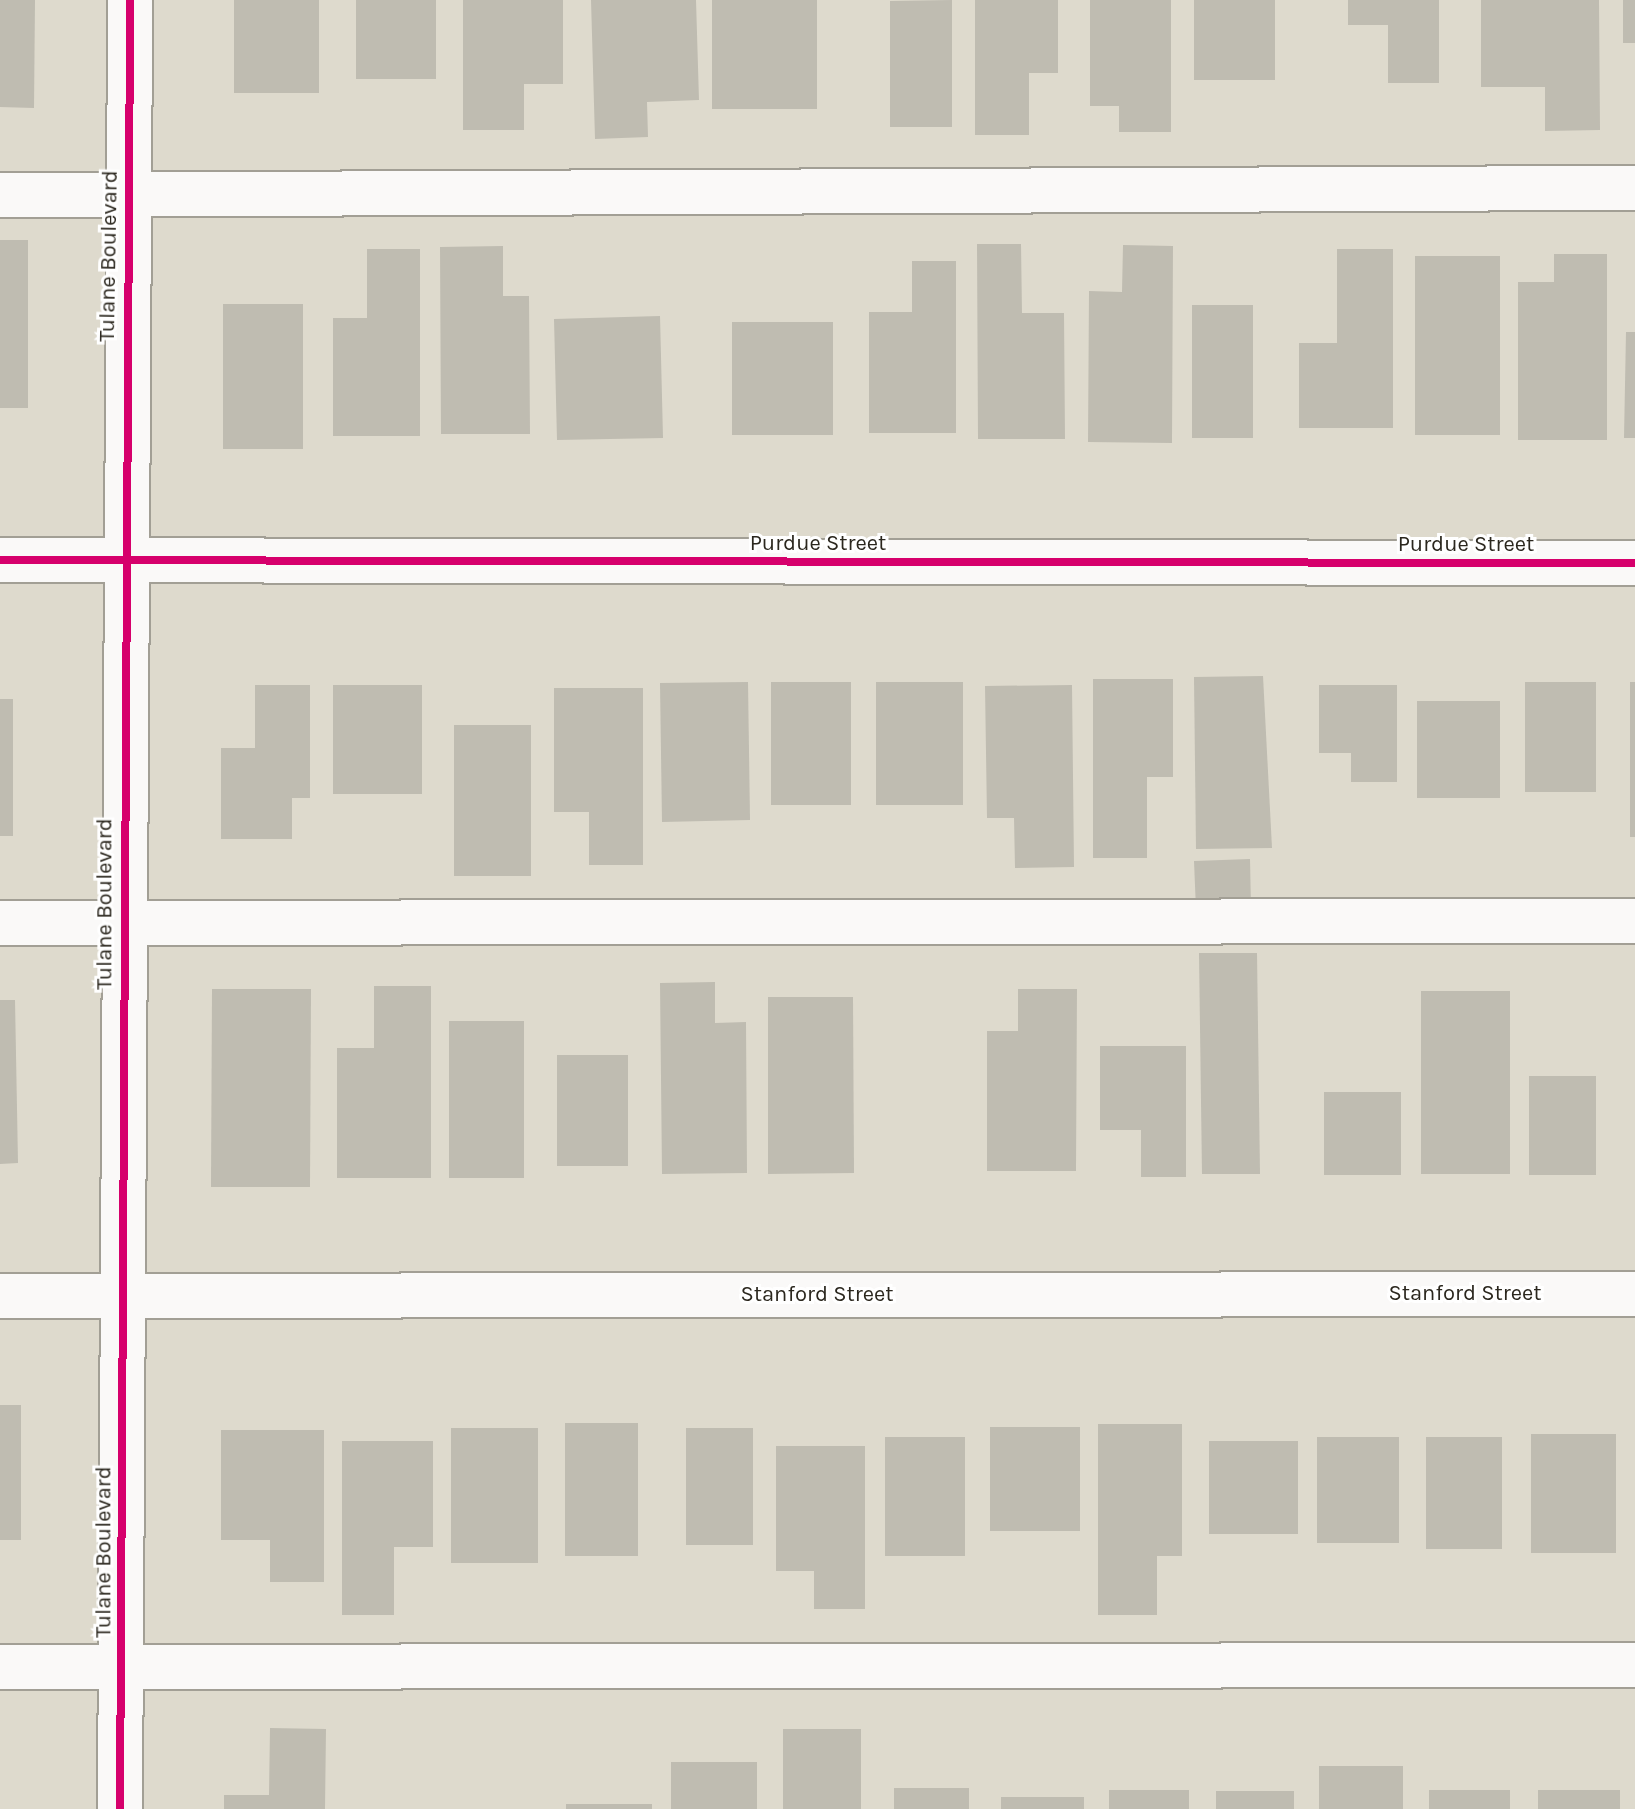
<!DOCTYPE html>
<html>
<head>
<meta charset="utf-8">
<style>
  body { margin:0 }
  #map { position:relative; width:1635px; height:1809px; overflow:hidden; background:#dedacd; font-family:Karla,sans-serif }
  div>[style] { position:absolute }
  .building>* { inset:0; background:#bfbcb1 }
  .roads { filter:drop-shadow(2px 0 #a29f95) drop-shadow(-2px 0 #a29f95) drop-shadow(0 2px #a29f95) drop-shadow(0 -2px #a29f95) }
  .minor>* { height:44px; margin:-22px; padding:0 22px; transform-origin:22px; border-radius:22px; background:#faf9f8 }
  .cycleway>* { height:8px; margin:-4px; padding:0 4px; transform-origin:4px; border-radius:4px; background:#d6006c }
  span { translate:-50% -50%; white-space:nowrap; text-align:center; line-height:1.15; -webkit-text-stroke:6px #fff; paint-order:stroke }
  .street-label { font-size:22px; color:#2b271e }
</style>
</head>
<body>
<div id="map">
  <div class="building">
    <i style="clip-path:polygon(0 0,35px 0,34px 108px,0 107px)"></i>
    <i style="clip-path:polygon(234px 0,319px 0,319px 93px,234px 93px)"></i>
    <i style="clip-path:polygon(356px 0,436px 0,436px 79px,356px 79px)"></i>
    <i style="clip-path:polygon(463px 0,563px 0,563px 84px,524px 84px,524px 130px,463px 130px)"></i>
    <i style="clip-path:polygon(591px 0,696px 0,699px 100px,647px 102px,648px 137px,595px 139px)"></i>
    <i style="clip-path:polygon(712px 0,817px 0,817px 109px,712px 109px)"></i>
    <i style="clip-path:polygon(952px 0,952px 127px,890px 127px,890px 1px)"></i>
    <i style="clip-path:polygon(975px 0,1058px 0,1058px 73px,1029px 73px,1029px 135px,975px 135px)"></i>
    <i style="clip-path:polygon(1090px 0,1171px 0,1171px 132px,1119px 132px,1119px 106px,1090px 106px)"></i>
    <i style="clip-path:polygon(1194px 0,1275px 0,1275px 80px,1194px 80px)"></i>
    <i style="clip-path:polygon(1348px 0,1439px 0,1439px 83px,1388px 83px,1388px 25px,1348px 25px)"></i>
    <i style="clip-path:polygon(1481px 0,1599px 0,1600px 130px,1545px 131px,1545px 87px,1481px 87px)"></i>
    <i style="clip-path:polygon(1623px 0,1635px 0,1635px 43px,1623px 43px)"></i>
    <i style="clip-path:polygon(0 240px,28px 240px,28px 408px,0 408px)"></i>
    <i style="clip-path:polygon(977px 244px,1021px 244px,1022px 313px,1064px 313px,1065px 439px,978px 439px)"></i>
    <i style="clip-path:polygon(1123px 245px,1173px 246px,1172px 443px,1088px 442px,1089px 291px,1122px 292px)"></i>
    <i style="clip-path:polygon(503px 246px,503px 296px,529px 296px,530px 434px,441px 434px,440px 247px)"></i>
    <i style="clip-path:polygon(367px 249px,420px 249px,420px 436px,333px 436px,333px 318px,367px 318px)"></i>
    <i style="clip-path:polygon(1337px 249px,1393px 249px,1393px 428px,1299px 428px,1299px 343px,1337px 343px)"></i>
    <i style="clip-path:polygon(1554px 254px,1607px 254px,1607px 440px,1518px 440px,1518px 282px,1554px 282px)"></i>
    <i style="clip-path:polygon(1415px 256px,1500px 256px,1500px 435px,1415px 435px)"></i>
    <i style="clip-path:polygon(912px 261px,956px 261px,956px 433px,869px 433px,869px 312px,912px 312px)"></i>
    <i style="clip-path:polygon(223px 304px,303px 304px,303px 449px,223px 449px)"></i>
    <i style="clip-path:polygon(1192px 305px,1253px 305px,1253px 438px,1192px 438px)"></i>
    <i style="clip-path:polygon(660px 316px,663px 438px,557px 440px,554px 319px)"></i>
    <i style="clip-path:polygon(732px 322px,833px 322px,833px 435px,732px 435px)"></i>
    <i style="clip-path:polygon(1626px 332px,1635px 332px,1635px 438px,1624px 438px)"></i>
    <i style="clip-path:polygon(1263px 676px,1272px 848px,1196px 849px,1194px 677px)"></i>
    <i style="clip-path:polygon(1093px 679px,1173px 679px,1173px 777px,1147px 777px,1147px 858px,1093px 858px)"></i>
    <i style="clip-path:polygon(748px 682px,750px 820px,662px 822px,660px 683px)"></i>
    <i style="clip-path:polygon(771px 682px,851px 682px,851px 805px,771px 805px)"></i>
    <i style="clip-path:polygon(876px 682px,963px 682px,963px 805px,876px 805px)"></i>
    <i style="clip-path:polygon(1525px 682px,1596px 682px,1596px 792px,1525px 792px)"></i>
    <i style="clip-path:polygon(1630px 682px,1635px 682px,1635px 837px,1630px 837px)"></i>
    <i style="clip-path:polygon(255px 685px,310px 685px,310px 798px,292px 798px,292px 839px,221px 839px,221px 748px,255px 748px)"></i>
    <i style="clip-path:polygon(333px 685px,422px 685px,422px 794px,333px 794px)"></i>
    <i style="clip-path:polygon(1072px 685px,1074px 867px,1015px 868px,1014px 818px,987px 818px,985px 686px)"></i>
    <i style="clip-path:polygon(1319px 685px,1397px 685px,1397px 782px,1351px 782px,1351px 753px,1319px 753px)"></i>
    <i style="clip-path:polygon(554px 688px,643px 688px,643px 865px,589px 865px,589px 812px,554px 812px)"></i>
    <i style="clip-path:polygon(0 699px,13px 699px,13px 836px,0 836px)"></i>
    <i style="clip-path:polygon(1417px 701px,1500px 701px,1500px 798px,1417px 798px)"></i>
    <i style="clip-path:polygon(454px 725px,531px 725px,531px 876px,454px 876px)"></i>
    <i style="clip-path:polygon(1250px 859px,1251px 909px,1196px 910px,1194px 861px)"></i>
    <i style="clip-path:polygon(1199px 953px,1257px 953px,1260px 1174px,1202px 1174px)"></i>
    <i style="clip-path:polygon(715px 982px,715px 1023px,746px 1022px,747px 1173px,662px 1174px,660px 983px)"></i>
    <i style="clip-path:polygon(374px 986px,431px 986px,431px 1178px,337px 1178px,337px 1048px,374px 1048px)"></i>
    <i style="clip-path:polygon(212px 989px,311px 989px,310px 1187px,211px 1187px)"></i>
    <i style="clip-path:polygon(1018px 989px,1077px 989px,1076px 1171px,987px 1171px,987px 1031px,1018px 1031px)"></i>
    <i style="clip-path:polygon(1421px 991px,1510px 991px,1510px 1174px,1421px 1174px)"></i>
    <i style="clip-path:polygon(768px 997px,853px 997px,854px 1173px,768px 1174px)"></i>
    <i style="clip-path:polygon(0 1000px,15px 1000px,18px 1163px,0 1164px)"></i>
    <i style="clip-path:polygon(449px 1021px,524px 1021px,524px 1178px,449px 1178px)"></i>
    <i style="clip-path:polygon(1100px 1046px,1186px 1046px,1186px 1177px,1141px 1177px,1141px 1130px,1100px 1130px)"></i>
    <i style="clip-path:polygon(557px 1055px,628px 1055px,628px 1166px,557px 1166px)"></i>
    <i style="clip-path:polygon(1529px 1076px,1596px 1076px,1596px 1175px,1529px 1175px)"></i>
    <i style="clip-path:polygon(1324px 1092px,1401px 1092px,1401px 1175px,1324px 1175px)"></i>
    <i style="clip-path:polygon(0 1405px,21px 1405px,21px 1540px,0 1540px)"></i>
    <i style="clip-path:polygon(565px 1423px,638px 1423px,638px 1556px,565px 1556px)"></i>
    <i style="clip-path:polygon(1098px 1424px,1182px 1424px,1182px 1556px,1157px 1556px,1157px 1615px,1098px 1615px)"></i>
    <i style="clip-path:polygon(990px 1427px,1080px 1427px,1080px 1531px,990px 1531px)"></i>
    <i style="clip-path:polygon(451px 1428px,538px 1428px,538px 1563px,451px 1563px)"></i>
    <i style="clip-path:polygon(686px 1428px,753px 1428px,753px 1545px,686px 1545px)"></i>
    <i style="clip-path:polygon(221px 1430px,324px 1430px,324px 1582px,270px 1582px,270px 1540px,221px 1540px)"></i>
    <i style="clip-path:polygon(1531px 1434px,1616px 1434px,1616px 1553px,1531px 1553px)"></i>
    <i style="clip-path:polygon(885px 1437px,965px 1437px,965px 1556px,885px 1556px)"></i>
    <i style="clip-path:polygon(1317px 1437px,1399px 1437px,1399px 1543px,1317px 1543px)"></i>
    <i style="clip-path:polygon(1426px 1437px,1502px 1437px,1502px 1549px,1426px 1549px)"></i>
    <i style="clip-path:polygon(342px 1441px,433px 1441px,433px 1547px,394px 1547px,394px 1615px,342px 1615px)"></i>
    <i style="clip-path:polygon(1209px 1441px,1298px 1441px,1298px 1534px,1209px 1534px)"></i>
    <i style="clip-path:polygon(776px 1446px,865px 1446px,865px 1609px,814px 1609px,814px 1571px,776px 1571px)"></i>
    <i style="clip-path:polygon(270px 1728px,326px 1729px,325px 1809px,224px 1809px,224px 1795px,269px 1795px)"></i>
    <i style="clip-path:polygon(783px 1729px,861px 1729px,861px 1809px,783px 1809px)"></i>
    <i style="clip-path:polygon(671px 1762px,757px 1762px,757px 1809px,671px 1809px)"></i>
    <i style="clip-path:polygon(1319px 1766px,1403px 1766px,1403px 1809px,1319px 1809px)"></i>
    <i style="clip-path:polygon(894px 1788px,969px 1788px,969px 1809px,894px 1809px)"></i>
    <i style="clip-path:polygon(1109px 1790px,1189px 1790px,1189px 1809px,1109px 1809px)"></i>
    <i style="clip-path:polygon(1429px 1790px,1510px 1790px,1510px 1809px,1429px 1809px)"></i>
    <i style="clip-path:polygon(1538px 1790px,1620px 1790px,1620px 1809px,1538px 1809px)"></i>
    <i style="clip-path:polygon(1216px 1791px,1294px 1791px,1294px 1809px,1216px 1809px)"></i>
    <i style="clip-path:polygon(1001px 1797px,1084px 1797px,1084px 1809px,1001px 1809px)"></i>
    <i style="clip-path:polygon(566px 1804px,652px 1804px,652px 1809px,566px 1809px)"></i>
  </div>
  <div class="roads">
    <div class="minor">
      <i style="left:0;top:195px;width:1635px;rotate:-0.25deg"></i>
      <i style="left:0;top:560px;width:1635px;rotate:0.11deg"></i>
      <i style="left:0;top:923px;width:1635px;rotate:-0.07deg"></i>
      <i style="left:0;top:1296px;width:1635px;rotate:-0.07deg"></i>
      <i style="left:0;top:1667px;width:1635px;rotate:-0.07deg"></i>
      <i style="left:120px;top:1809px;width:1809px;rotate:-89.68deg"></i>
    </div>
  </div>
  <div class="cycleway">
    <i style="left:0;top:560px;width:1635px;rotate:0.11deg"></i>
    <i style="left:120px;top:1809px;width:1809px;rotate:-89.68deg"></i>
  </div>
  <div class="street-label">
    <span style="left:109px;top:256px;rotate:-89deg">Tulane Boulevard</span>
    <span style="left:818px;top:544px">Purdue Street</span>
    <span style="left:1466px;top:545px">Purdue Street</span>
    <span style="left:105px;top:904px;rotate:-90deg">Tulane Boulevard</span>
    <span style="left:1465px;top:1294px">Stanford Street</span>
    <span style="left:817px;top:1295px">Stanford Street</span>
    <span style="left:104px;top:1552px;rotate:-90deg">Tulane Boulevard</span>
  </div>
</div>
</body>
</html>
